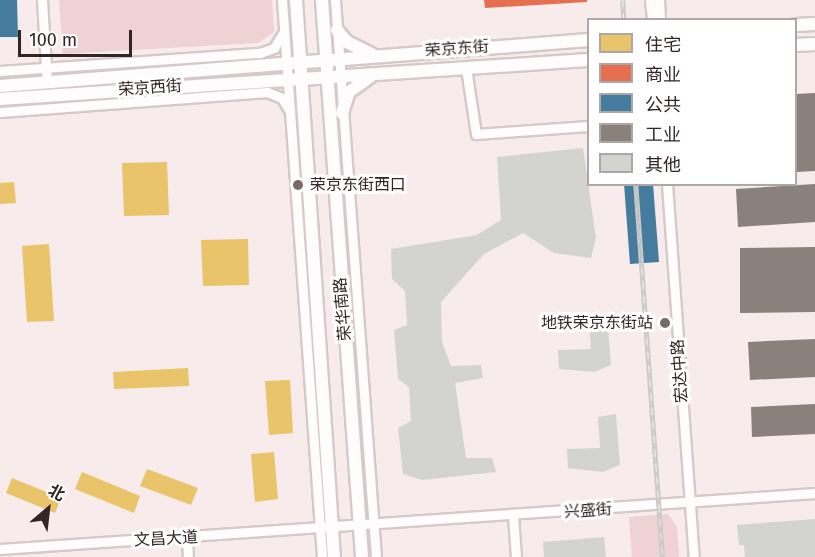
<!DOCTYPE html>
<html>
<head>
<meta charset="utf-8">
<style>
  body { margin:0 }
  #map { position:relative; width:815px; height:557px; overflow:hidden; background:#f7ebeb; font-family:"Fira Sans","Noto Sans SC",sans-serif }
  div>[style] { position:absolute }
  .green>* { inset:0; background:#eed2d4 }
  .homes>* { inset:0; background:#e9c46a }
  .shops>* { inset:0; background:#e76f51 }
  .public>* { inset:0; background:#457b9d }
  .industry>* { inset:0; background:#8a817c }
  .building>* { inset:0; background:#d3d4d0 }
  .roads { filter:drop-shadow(2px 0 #d5c9ca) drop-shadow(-2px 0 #d5c9ca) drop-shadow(0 2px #d5c9ca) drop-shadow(0 -2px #d5c9ca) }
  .minor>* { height:9px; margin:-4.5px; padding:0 4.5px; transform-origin:4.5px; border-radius:4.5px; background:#fefcfc }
  .major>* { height:12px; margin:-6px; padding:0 6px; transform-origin:6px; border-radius:6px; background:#fefcfc }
  .rail>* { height:4.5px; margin-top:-2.25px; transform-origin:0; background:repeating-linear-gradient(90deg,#fff 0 7px,#cdcaca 0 14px); box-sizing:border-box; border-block:2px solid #cdcaca }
  .dots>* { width:16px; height:16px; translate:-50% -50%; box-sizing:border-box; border:3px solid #fff; border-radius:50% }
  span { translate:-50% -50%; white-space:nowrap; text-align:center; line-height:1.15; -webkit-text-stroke:6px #fff; paint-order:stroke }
  .street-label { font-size:16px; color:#322526 }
  .poi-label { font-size:16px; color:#322526 }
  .left { translate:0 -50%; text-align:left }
  .right { translate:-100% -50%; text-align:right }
  .legend { position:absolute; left:587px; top:18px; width:210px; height:168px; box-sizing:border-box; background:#fff; border:2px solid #ada8a8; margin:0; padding:8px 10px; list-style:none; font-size:18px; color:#322526 }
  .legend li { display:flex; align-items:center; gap:12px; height:30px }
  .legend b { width:30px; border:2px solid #ada8a8 }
  .north { position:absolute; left:18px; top:479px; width:60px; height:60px; -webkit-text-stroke:4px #fff; paint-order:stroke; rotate:28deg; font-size:16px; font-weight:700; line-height:24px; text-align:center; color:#322526 }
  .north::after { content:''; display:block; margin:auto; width:21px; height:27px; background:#322526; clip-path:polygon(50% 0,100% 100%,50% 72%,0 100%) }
  .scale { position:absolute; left:18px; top:30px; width:114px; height:27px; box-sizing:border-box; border:3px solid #322526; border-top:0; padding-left:8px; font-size:18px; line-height:21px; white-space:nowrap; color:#322526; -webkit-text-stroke:4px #fff; paint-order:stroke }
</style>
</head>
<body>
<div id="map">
  <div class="green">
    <i style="clip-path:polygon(59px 0,272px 0,274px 32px,258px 43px,63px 54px)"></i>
    <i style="clip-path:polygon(668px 514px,677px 527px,679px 557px,632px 557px,629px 517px)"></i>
  </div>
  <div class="homes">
    <i style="clip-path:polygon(167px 162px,169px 215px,124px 216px,122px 163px)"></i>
    <i style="clip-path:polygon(14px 182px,16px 203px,0 204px,0 183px)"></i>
    <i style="clip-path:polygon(248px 239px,249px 285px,203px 286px,201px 240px)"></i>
    <i style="clip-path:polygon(49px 244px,54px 321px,27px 322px,22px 246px)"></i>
    <i style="clip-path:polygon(188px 368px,189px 386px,114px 389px,113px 372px)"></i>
    <i style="clip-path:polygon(290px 380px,293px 433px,269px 435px,265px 381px)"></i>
    <i style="clip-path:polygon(274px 452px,278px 499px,255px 502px,251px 454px)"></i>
    <i style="clip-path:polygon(147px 469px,198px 488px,191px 505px,140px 486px)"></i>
    <i style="clip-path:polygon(82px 472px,140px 496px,134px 513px,75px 489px)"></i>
    <i style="clip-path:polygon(12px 478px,61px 498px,55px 513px,6px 493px)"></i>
  </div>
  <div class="shops">
    <i style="clip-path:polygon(484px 0,587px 0,587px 2px,485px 8px)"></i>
  </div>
  <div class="public">
    <i style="clip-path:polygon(0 0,17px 0,18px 37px,0 37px)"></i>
    <i style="clip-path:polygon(624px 184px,653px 184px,659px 262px,630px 264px)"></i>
  </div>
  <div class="industry">
    <i style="clip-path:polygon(815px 93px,815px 171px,796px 172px,796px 94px)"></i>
    <i style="clip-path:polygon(815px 184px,815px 222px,738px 227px,736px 189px)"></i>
    <i style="clip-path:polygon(815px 247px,815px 312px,740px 313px,740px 248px)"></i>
    <i style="clip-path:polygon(815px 339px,815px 377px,750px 380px,748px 342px)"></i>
    <i style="clip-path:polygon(815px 404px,815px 434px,752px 437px,751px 407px)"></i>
  </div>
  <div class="building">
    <i style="clip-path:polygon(583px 148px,596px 238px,591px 258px,554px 253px,523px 233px,484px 254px,441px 302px,442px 342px,451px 366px,481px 365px,483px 378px,455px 383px,466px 458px,492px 458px,496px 472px,422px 480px,403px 474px,398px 428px,411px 421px,409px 387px,398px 379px,394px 330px,407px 325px,405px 291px,392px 279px,391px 249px,477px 235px,501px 220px,497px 157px)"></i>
    <i style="clip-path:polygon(607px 315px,611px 365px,594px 372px,559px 369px,558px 350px,591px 349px,589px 318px)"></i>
    <i style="clip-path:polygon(616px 414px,620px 465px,603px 472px,568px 468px,567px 449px,600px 448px,598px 417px)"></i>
    <i style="clip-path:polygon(815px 519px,815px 557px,745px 557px,744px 545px,739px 545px,737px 525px)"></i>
    <i style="clip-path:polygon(604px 537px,606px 557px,544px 557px,543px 542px)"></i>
  </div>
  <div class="roads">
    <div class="minor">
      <i style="left:42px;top:0;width:83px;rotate:86.6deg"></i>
      <i style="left:282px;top:0;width:558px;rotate:85.89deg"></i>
      <i style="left:335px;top:0;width:559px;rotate:85.79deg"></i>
      <i style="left:650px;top:0;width:20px;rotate:84deg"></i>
      <i style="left:659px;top:0;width:20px;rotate:87deg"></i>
      <i style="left:466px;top:68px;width:67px;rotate:81.4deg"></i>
      <i style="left:476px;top:134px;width:112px;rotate:-4.1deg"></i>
      <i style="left:0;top:71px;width:261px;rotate:-4deg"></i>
      <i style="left:260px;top:53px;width:15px;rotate:-20deg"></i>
      <i style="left:274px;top:48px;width:17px;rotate:-59deg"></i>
      <i style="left:0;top:112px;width:268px;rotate:-4.3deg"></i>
      <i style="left:267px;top:92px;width:16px;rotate:22deg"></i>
      <i style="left:282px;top:98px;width:14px;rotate:60deg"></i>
      <i style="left:667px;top:184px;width:374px;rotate:85.9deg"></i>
      <i style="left:513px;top:516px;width:41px;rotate:85.8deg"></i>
      <i style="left:187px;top:539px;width:18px;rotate:87deg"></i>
      <i style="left:0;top:549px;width:817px;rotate:-3.93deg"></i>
    </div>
    <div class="major">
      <i style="left:296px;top:0;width:558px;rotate:86.1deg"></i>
      <i style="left:322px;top:0;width:558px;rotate:85.89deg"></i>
      <i style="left:796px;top:25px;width:19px;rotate:-3deg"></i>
      <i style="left:337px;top:30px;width:16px;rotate:50deg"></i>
      <i style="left:347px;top:42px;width:28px;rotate:26deg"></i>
      <i style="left:796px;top:45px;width:19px;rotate:-3deg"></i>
      <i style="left:0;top:86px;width:590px;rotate:-4.47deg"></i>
      <i style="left:0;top:99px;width:589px;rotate:-3.79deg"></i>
      <i style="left:342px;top:113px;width:22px;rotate:-72deg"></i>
      <i style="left:349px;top:92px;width:27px;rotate:-36deg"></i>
    </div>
  </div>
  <div class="rail">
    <i style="left:623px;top:0;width:20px;rotate:87deg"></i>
    <i style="left:636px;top:184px;width:374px;rotate:85.9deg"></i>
  </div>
  <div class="dots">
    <i style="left:298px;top:185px;background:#776a6b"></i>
    <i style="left:665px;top:323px;background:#776a6b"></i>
  </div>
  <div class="street-label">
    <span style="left:457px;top:49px;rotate:-4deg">荣京东街</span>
    <span style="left:150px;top:88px;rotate:-4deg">荣京西街</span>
    <span style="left:343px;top:309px;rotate:-95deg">荣华南路</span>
    <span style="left:680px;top:371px;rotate:-94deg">宏达中路</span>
    <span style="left:588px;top:511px;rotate:-4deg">兴盛街</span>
    <span style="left:166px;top:539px;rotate:-3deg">文昌大道</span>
  </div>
  <div class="poi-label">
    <span class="left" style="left:310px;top:185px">荣京东街西口</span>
    <span class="right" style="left:653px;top:323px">地铁荣京东街站</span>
  </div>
  <ul class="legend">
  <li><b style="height:16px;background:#e9c46a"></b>住宅</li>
  <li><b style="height:16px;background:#e76f51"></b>商业</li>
  <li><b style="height:16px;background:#457b9d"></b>公共</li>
  <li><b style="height:16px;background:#8a817c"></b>工业</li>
  <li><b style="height:16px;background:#d3d4d0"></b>其他</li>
  </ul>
  <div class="north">北</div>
  <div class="scale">100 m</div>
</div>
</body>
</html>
